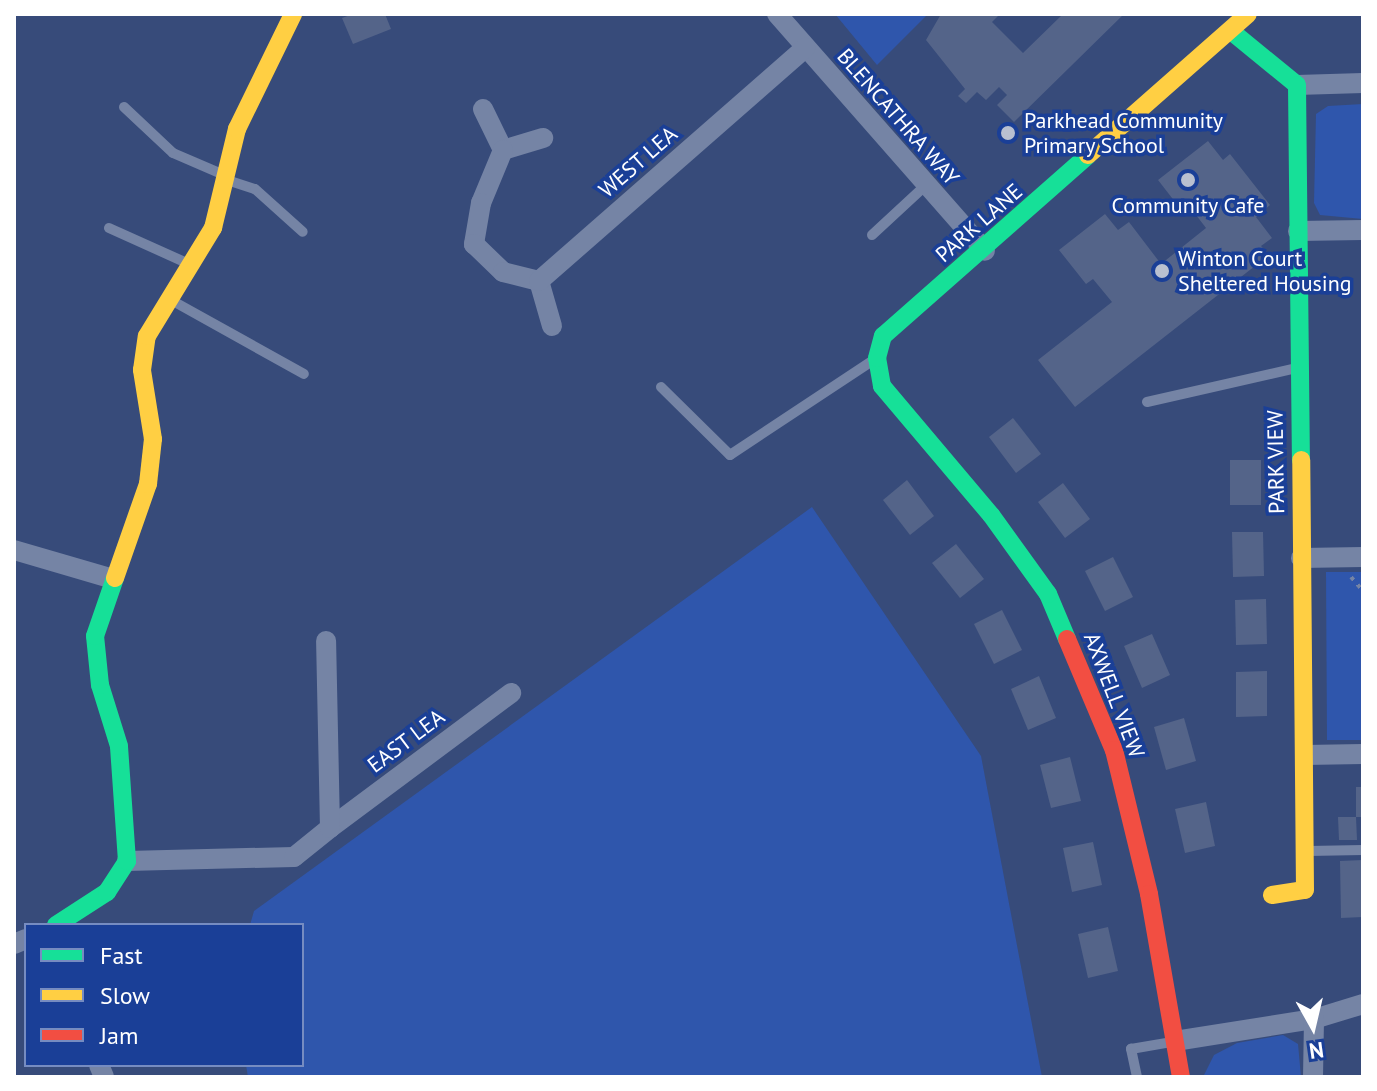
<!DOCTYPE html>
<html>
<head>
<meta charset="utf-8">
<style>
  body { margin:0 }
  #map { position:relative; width:1377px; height:1091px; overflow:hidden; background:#374b7a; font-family:"PT Sans",sans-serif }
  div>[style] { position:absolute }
  .green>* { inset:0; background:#2f56ac }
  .building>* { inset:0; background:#546489 }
  .path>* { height:4px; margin-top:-2px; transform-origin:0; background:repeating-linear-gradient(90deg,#7584a5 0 4px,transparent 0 10px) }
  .lane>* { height:10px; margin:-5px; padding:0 5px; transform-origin:5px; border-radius:5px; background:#7584a5 }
  .street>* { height:20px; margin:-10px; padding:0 10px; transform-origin:10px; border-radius:10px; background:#7584a5 }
  .fast>* { height:18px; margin:-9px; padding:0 9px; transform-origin:9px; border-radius:9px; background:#16e098 }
  .slow>* { height:18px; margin:-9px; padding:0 9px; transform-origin:9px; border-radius:9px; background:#ffcf43 }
  .jam>* { height:18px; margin:-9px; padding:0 9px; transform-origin:9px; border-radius:9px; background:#f24e42 }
  .dots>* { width:22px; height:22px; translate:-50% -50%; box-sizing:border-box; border:4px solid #1a3f97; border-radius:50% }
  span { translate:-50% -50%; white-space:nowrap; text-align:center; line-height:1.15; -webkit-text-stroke:7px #1a3f97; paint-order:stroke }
  .street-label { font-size:22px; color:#fff }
  .poi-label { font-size:22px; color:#fff }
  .left { translate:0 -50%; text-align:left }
  .frame { position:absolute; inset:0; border:16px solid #fff; pointer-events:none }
  .legend { position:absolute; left:24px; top:923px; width:280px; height:144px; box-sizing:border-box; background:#1a3f97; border:2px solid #768cc1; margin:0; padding:10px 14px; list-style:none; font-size:24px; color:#fff }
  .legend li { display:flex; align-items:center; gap:16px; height:40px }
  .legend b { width:40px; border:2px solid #768cc1 }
  .north { position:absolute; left:1273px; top:987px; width:80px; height:80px; -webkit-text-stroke:6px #1a3f97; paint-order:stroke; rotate:172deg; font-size:22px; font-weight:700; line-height:32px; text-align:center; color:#fff }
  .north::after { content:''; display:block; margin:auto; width:28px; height:36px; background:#fff; clip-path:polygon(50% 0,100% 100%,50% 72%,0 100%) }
</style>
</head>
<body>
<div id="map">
  <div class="green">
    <i style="clip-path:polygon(835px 14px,928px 14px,877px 65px)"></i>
    <i style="clip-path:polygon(1363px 104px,1363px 219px,1320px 215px,1314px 203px,1316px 114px,1328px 106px)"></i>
    <i style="clip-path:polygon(812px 507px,981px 756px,1042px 1077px,248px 1077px,246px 1065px,302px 1065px,302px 925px,250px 925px,254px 911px)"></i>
    <i style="clip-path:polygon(1326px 572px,1363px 572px,1363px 740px,1327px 740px)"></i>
    <i style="clip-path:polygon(1283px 1035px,1298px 1044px,1301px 1077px,1203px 1077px,1214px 1055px,1237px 1043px)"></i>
  </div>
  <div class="building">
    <i style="clip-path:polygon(353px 14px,385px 14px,391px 29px,353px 44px,342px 18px)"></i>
    <i style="clip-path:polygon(941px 14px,1000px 14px,992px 22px,1023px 53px,1063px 14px,1124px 14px,1014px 122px,997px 105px,1007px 95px,999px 87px,986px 100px,977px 92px,966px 103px,958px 96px,965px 89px,926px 40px)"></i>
    <i style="clip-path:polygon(1208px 141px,1223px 160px,1230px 154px,1270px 205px,1256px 217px,1272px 238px,1261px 246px,1269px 255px,1075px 407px,1038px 360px,1112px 302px,1093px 279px,1086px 284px,1059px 250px,1105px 214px,1118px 230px,1129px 222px,1161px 264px,1206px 228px,1193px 211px,1186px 216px,1158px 180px)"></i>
    <i style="clip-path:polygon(1013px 418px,1041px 454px,1016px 473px,989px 437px)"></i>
    <i style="clip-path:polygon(1230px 460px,1261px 460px,1261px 505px,1230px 505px)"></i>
    <i style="clip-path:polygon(907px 480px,934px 516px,910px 535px,883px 500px)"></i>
    <i style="clip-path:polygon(1063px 483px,1090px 519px,1065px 538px,1038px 502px)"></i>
    <i style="clip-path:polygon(1232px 532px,1263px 532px,1264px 576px,1233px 577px)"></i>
    <i style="clip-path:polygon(956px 544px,984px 579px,960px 598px,932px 563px)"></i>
    <i style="clip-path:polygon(1113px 557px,1133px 597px,1105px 611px,1085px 571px)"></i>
    <i style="clip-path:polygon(1266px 599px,1267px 644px,1236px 645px,1235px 600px)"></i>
    <i style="clip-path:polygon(1002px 610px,1022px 650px,994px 664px,974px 624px)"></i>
    <i style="clip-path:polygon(1152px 634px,1170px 675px,1142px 688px,1124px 646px)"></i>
    <i style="clip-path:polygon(1267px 671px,1267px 716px,1236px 717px,1236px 672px)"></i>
    <i style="clip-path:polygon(1039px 676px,1056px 718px,1028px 730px,1011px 689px)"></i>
    <i style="clip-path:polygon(1184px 718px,1196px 761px,1166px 770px,1154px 727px)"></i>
    <i style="clip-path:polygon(1070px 757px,1081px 801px,1051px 808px,1040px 765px)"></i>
    <i style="clip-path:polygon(1356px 787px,1363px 787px,1363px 817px,1356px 817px)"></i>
    <i style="clip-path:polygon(1206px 802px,1215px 846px,1185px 853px,1175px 809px)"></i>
    <i style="clip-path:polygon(1338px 817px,1356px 817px,1357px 840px,1339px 840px)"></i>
    <i style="clip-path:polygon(1093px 842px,1102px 885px,1072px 892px,1063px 848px)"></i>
    <i style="clip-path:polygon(1363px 860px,1363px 917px,1341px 918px,1340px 861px)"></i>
    <i style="clip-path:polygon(1108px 927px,1118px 971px,1088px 978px,1078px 934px)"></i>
  </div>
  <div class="path">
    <i style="left:1351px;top:577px;width:18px;rotate:49deg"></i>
  </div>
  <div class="lane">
    <i style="left:124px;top:107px;width:67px;rotate:43.2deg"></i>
    <i style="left:173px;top:153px;width:56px;rotate:23.3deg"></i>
    <i style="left:227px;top:180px;width:29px;rotate:18deg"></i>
    <i style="left:255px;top:189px;width:64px;rotate:41.9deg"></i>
    <i style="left:109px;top:228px;width:88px;rotate:24.2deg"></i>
    <i style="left:872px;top:235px;width:74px;rotate:-42.8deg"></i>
    <i style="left:171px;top:300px;width:152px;rotate:29.1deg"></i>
    <i style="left:661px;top:387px;width:97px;rotate:44.6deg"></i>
    <i style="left:730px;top:455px;width:174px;rotate:-33.5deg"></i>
    <i style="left:1147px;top:402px;width:154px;rotate:-12.8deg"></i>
    <i style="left:1308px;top:851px;width:55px;rotate:-1deg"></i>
    <i style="left:1137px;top:1077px;width:29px;rotate:-102deg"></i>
    <i style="left:1131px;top:1049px;width:42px;rotate:-9.7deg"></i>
  </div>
  <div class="street">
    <i style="left:777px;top:14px;width:315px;rotate:48.7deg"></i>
    <i style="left:1297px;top:85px;width:66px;rotate:-1.7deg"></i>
    <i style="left:483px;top:109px;width:46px;rotate:64deg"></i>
    <i style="left:503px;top:150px;width:42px;rotate:-16.7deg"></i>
    <i style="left:503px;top:150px;width:57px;rotate:112.5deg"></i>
    <i style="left:481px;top:203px;width:42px;rotate:99.7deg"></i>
    <i style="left:474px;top:244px;width:40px;rotate:44deg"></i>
    <i style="left:503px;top:272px;width:37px;rotate:14deg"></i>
    <i style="left:1298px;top:231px;width:65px;rotate:-0.9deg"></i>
    <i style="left:552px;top:326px;width:47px;rotate:-106.1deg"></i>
    <i style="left:539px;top:281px;width:354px;rotate:-41.2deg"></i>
    <i style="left:14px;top:550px;width:103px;rotate:16.3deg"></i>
    <i style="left:1301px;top:558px;width:62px;rotate:-0.9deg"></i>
    <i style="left:1305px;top:755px;width:58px;rotate:-1deg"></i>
    <i style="left:330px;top:828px;width:226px;rotate:-36.7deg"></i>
    <i style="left:127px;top:861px;width:167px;rotate:-1.4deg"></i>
    <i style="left:294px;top:857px;width:46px;rotate:-38.9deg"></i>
    <i style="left:330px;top:828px;width:187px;rotate:-91.2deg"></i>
    <i style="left:14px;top:944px;width:13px;rotate:-23deg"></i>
    <i style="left:1175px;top:1041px;width:141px;rotate:-9deg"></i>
    <i style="left:1314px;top:1019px;width:51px;rotate:-17deg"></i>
    <i style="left:99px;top:1065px;width:13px;rotate:67deg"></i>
    <i style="left:1313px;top:1077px;width:58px;rotate:-89deg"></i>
  </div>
  <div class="fast">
    <i style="left:1231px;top:31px;width:85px;rotate:39.3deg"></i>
    <i style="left:1297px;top:85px;width:375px;rotate:89.4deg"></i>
    <i style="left:1067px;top:639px;width:49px;rotate:-112.9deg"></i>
    <i style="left:1048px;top:594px;width:97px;rotate:-125.8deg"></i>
    <i style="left:991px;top:515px;width:169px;rotate:-130.2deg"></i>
    <i style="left:882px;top:386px;width:28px;rotate:-100deg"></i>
    <i style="left:877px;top:358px;width:23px;rotate:-75deg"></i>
    <i style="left:883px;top:336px;width:273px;rotate:-41.4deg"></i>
    <i style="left:56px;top:925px;width:61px;rotate:-32.9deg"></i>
    <i style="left:107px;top:892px;width:37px;rotate:-57deg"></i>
    <i style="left:127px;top:861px;width:115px;rotate:-94deg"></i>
    <i style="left:119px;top:746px;width:64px;rotate:-107.3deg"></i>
    <i style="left:100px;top:685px;width:49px;rotate:-95.8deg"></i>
    <i style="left:95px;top:636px;width:61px;rotate:-71deg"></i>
  </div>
  <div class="slow">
    <i style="left:1088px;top:155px;width:213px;rotate:-41.4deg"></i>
    <i style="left:115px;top:578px;width:100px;rotate:-70.7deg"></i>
    <i style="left:148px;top:484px;width:45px;rotate:-83.7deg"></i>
    <i style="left:153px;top:439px;width:70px;rotate:-99.1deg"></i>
    <i style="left:142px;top:370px;width:34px;rotate:-82deg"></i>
    <i style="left:147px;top:336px;width:127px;rotate:-58.6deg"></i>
    <i style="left:213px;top:228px;width:102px;rotate:-76.4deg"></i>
    <i style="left:237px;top:129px;width:128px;rotate:-64deg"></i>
    <i style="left:1272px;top:895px;width:33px;rotate:-9deg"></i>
    <i style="left:1305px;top:890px;width:430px;rotate:-90.5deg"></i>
  </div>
  <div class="jam">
    <i style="left:1067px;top:639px;width:121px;rotate:67.1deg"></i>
    <i style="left:1114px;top:750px;width:148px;rotate:76.3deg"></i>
    <i style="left:1149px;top:894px;width:186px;rotate:80.1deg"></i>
  </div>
  <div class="dots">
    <i style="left:1008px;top:133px;background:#b9c0d0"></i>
    <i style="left:1188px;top:180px;background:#b9c0d0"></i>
    <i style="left:1162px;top:271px;background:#b9c0d0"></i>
  </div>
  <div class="street-label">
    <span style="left:898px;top:117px;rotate:49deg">BLENCATHRA WAY</span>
    <span style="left:638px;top:162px;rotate:-41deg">WEST LEA</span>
    <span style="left:979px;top:223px;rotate:-41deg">PARK LANE</span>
    <span style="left:1276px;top:462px;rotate:-91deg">PARK VIEW</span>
    <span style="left:1114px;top:695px;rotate:69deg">AXWELL VIEW</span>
    <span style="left:406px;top:741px;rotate:-37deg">EAST LEA</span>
  </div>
  <div class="poi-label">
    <span class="left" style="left:1024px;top:133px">Parkhead Community<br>Primary School</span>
    <span style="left:1188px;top:206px">Community Cafe</span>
    <span class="left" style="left:1178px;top:271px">Winton Court<br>Sheltered Housing</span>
  </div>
  <div class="frame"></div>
  <ul class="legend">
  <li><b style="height:10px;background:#16e098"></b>Fast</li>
  <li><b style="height:10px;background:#ffcf43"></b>Slow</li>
  <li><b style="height:10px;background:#f24e42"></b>Jam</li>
  </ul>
  <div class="north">N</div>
</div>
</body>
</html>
